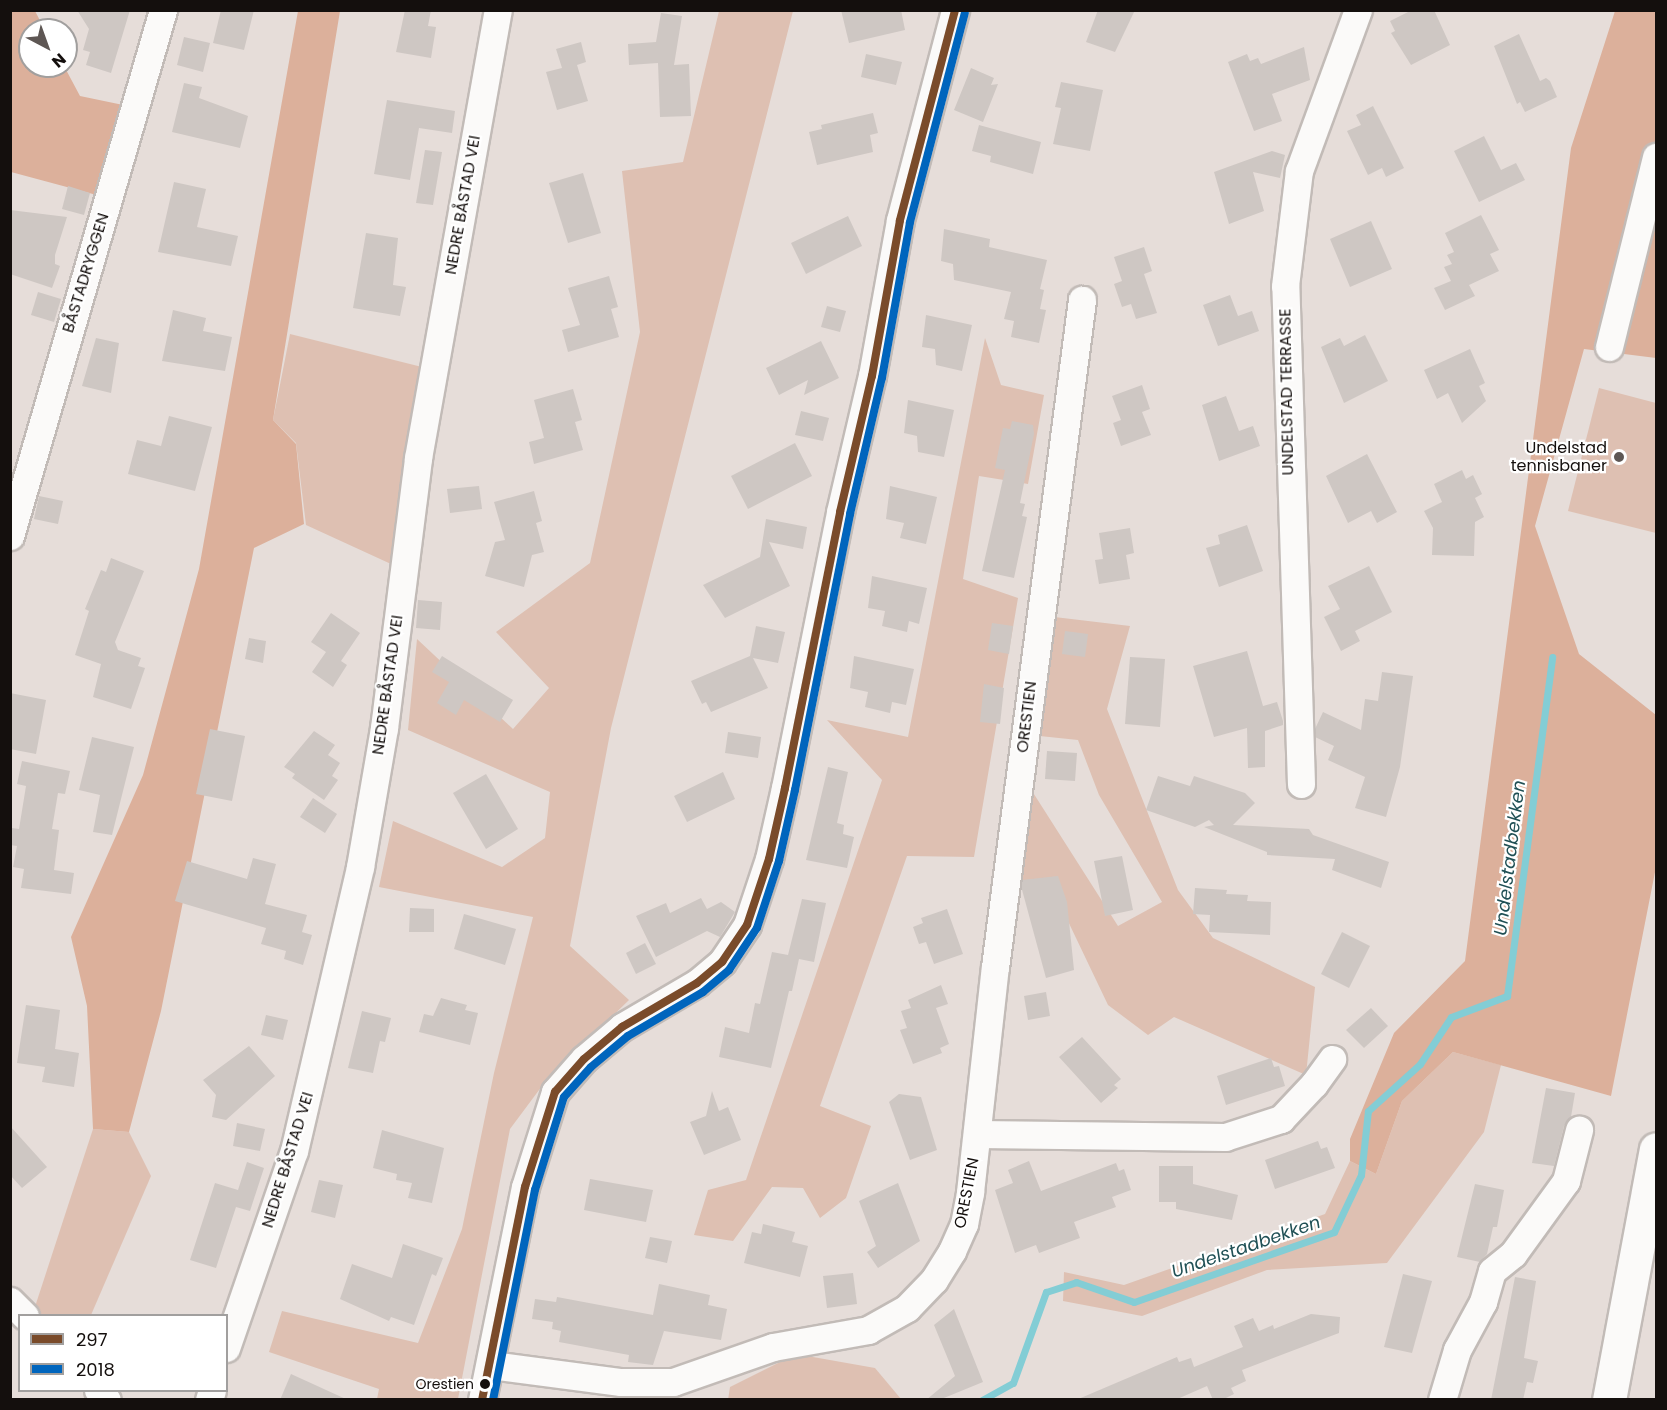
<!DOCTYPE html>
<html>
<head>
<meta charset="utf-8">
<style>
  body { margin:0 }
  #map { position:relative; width:1667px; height:1410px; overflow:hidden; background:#e6ddd9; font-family:Poppins,sans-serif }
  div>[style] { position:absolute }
  .green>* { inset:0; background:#dec0b2 }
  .forest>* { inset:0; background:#dcb09b }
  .stream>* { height:7px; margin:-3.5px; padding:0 3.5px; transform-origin:3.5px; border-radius:3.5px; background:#83cdd5 }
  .building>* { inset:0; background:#cec7c3 }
  .roads { filter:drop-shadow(2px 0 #c2bbb7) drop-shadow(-2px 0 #c2bbb7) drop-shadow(0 2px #c2bbb7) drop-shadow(0 -2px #c2bbb7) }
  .minor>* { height:27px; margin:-13.5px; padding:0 13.5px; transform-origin:13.5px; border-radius:13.5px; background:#fbfaf9 }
  .highway>* { height:33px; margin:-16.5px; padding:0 16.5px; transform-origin:16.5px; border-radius:16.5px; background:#fbfaf9 }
  .bus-1>* { height:8px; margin:-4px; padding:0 4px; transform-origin:4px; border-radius:4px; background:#7a4b2a }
  .bus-2>* { height:8px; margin:-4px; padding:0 4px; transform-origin:4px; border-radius:4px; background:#0065bd }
  .dots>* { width:16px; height:16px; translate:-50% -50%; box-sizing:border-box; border:3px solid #fff; border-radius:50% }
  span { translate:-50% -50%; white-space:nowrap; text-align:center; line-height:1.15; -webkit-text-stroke:4.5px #fff; paint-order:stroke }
  .bus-label { font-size:14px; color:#140f0d }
  .right { translate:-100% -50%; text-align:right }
  .street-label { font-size:16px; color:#140f0d }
  .poi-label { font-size:16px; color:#140f0d }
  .water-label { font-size:18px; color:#205055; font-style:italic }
  .frame { position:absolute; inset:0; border:12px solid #140f0d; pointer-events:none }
  .legend { position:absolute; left:18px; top:1314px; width:210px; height:78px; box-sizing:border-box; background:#fff; border:2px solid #a19f9e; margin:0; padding:8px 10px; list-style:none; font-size:18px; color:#140f0d }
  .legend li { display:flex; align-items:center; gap:12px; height:30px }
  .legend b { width:30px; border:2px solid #a19f9e }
  .north { position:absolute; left:18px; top:18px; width:60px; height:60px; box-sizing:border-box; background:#fff; border:2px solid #a19f9e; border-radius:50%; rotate:139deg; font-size:16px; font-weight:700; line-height:24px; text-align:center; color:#140f0d }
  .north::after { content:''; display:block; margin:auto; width:21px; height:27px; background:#5e5754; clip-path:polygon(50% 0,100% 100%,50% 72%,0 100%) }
</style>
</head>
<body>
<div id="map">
  <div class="green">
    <i style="clip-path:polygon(719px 11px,793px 11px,611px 728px,570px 946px,629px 1000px,545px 1082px,510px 1129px,458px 1399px,377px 1399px,379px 1389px,269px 1352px,282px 1311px,418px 1343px,462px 1229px,494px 1073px,533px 917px,379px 887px,393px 821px,502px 867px,545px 838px,550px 792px,408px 730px,417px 639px,513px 729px,549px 688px,496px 632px,590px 563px,640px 332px,622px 171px,683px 162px)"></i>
    <i style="clip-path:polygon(290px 334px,426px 368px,391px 564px,306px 525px,296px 443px,273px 420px)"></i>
    <i style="clip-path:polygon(985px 338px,1001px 385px,1044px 395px,1028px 484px,979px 476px,963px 579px,1018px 598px,974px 857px,907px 856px,820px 1106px,871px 1126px,846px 1198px,820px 1218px,803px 1188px,772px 1187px,733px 1241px,694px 1235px,708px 1190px,746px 1180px,882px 780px,827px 720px,908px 737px)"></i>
    <i style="clip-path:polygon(1599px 388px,1656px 403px,1656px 533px,1568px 511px)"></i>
    <i style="clip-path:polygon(1046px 616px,1130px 626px,1107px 709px,1178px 890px,1213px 938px,1315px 987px,1306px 1075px,1174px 1017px,1148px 1035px,1108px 1005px,1055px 894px,1014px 885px,1025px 780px,1118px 926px,1162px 902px,1099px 795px,1078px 740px,1030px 735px)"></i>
    <i style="clip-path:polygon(1453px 1052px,1501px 1065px,1484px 1132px,1387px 1263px,1267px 1270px,1142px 1316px,1063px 1301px,1064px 1272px,1124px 1285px,1325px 1214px,1350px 1161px,1376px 1174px,1402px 1101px)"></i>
    <i style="clip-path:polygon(93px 1129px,129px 1132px,151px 1176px,91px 1315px,32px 1316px)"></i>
    <i style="clip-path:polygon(796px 1354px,875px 1368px,901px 1399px,728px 1400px,730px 1387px)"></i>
  </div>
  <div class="forest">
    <i style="clip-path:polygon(10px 11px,35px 11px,45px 30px,30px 30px,30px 66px,64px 66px,80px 96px,128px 106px,104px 197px,11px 172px)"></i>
    <i style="clip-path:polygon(298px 11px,340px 11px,273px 420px,296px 444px,304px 524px,254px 548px,161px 1011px,129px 1132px,93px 1129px,87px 1006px,71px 937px,143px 775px,199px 569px)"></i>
    <i style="clip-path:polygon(1615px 11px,1656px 11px,1656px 358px,1584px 349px,1535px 526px,1579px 654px,1656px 715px,1656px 867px,1611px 1096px,1453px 1052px,1402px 1101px,1376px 1174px,1350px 1161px,1350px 1139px,1394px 1033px,1465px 961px,1571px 148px)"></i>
  </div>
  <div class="stream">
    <i style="left:982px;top:1400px;width:35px;rotate:-29deg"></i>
    <i style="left:1013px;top:1383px;width:97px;rotate:-70.1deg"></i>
    <i style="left:1046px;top:1292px;width:32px;rotate:-18deg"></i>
    <i style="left:1076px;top:1282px;width:61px;rotate:19deg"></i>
    <i style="left:1134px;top:1302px;width:212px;rotate:-19.3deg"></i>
    <i style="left:1334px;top:1232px;width:63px;rotate:-64.7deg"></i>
    <i style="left:1361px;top:1175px;width:64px;rotate:-83.8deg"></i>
    <i style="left:1368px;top:1111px;width:70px;rotate:-42.1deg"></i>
    <i style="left:1420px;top:1064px;width:56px;rotate:-56.6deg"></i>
    <i style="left:1451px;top:1017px;width:60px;rotate:-20.6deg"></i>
    <i style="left:1507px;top:996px;width:342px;rotate:-82.4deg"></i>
  </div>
  <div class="building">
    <i style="clip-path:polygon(77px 10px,130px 10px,111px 73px,86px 65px,90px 52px,83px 50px,89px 29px)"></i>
    <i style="clip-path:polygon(221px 10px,254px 10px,244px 50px,213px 43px)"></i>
    <i style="clip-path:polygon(405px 10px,431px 10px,428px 26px,436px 27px,431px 58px,396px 52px)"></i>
    <i style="clip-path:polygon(841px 10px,901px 10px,905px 30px,849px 43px)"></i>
    <i style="clip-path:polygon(1098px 10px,1135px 10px,1115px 52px,1086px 42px)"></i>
    <i style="clip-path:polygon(1412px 10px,1434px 10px,1450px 45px,1411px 65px,1391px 33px,1395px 31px,1390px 21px)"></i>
    <i style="clip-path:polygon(661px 13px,682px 16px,674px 65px,689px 64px,691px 116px,660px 117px,658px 63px,629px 65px,628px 44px,656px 42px)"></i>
    <i style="clip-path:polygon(1519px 34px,1540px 81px,1546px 78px,1550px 81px,1557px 97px,1525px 112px,1520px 102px,1517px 104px,1494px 46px)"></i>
    <i style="clip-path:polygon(184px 37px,210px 43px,203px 72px,177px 65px)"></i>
    <i style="clip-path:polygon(581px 42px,586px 62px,577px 65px,588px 101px,557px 110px,546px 72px,562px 68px,556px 49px)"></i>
    <i style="clip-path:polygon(1304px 47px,1310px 80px,1272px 94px,1282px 121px,1254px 131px,1228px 62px,1247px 54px,1250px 61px,1258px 58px,1261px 64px)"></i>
    <i style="clip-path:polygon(866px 54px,902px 62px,896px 85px,861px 77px)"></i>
    <i style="clip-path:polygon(971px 68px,994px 78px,991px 85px,998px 84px,983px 122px,954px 110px)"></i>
    <i style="clip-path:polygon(1061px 82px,1103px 90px,1090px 151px,1053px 144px,1061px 108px,1055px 107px)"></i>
    <i style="clip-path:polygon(184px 83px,202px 87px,199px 98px,248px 116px,240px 148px,172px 132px)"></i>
    <i style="clip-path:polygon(387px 100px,455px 111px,452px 133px,419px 128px,410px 180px,374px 174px)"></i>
    <i style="clip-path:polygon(1373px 106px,1404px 168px,1386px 177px,1382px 168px,1368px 175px,1347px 131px,1361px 125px,1356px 115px)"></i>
    <i style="clip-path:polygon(873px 113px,878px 133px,870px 135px,873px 152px,817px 165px,809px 132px,822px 129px,821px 125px)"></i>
    <i style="clip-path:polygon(979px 125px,1041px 142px,1033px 174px,990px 162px,991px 156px,972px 151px)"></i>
    <i style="clip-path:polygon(1484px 136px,1501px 170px,1516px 163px,1525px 180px,1479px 202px,1454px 151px)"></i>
    <i style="clip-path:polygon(425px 150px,442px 152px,433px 205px,416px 203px)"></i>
    <i style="clip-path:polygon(1272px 151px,1285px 155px,1280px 178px,1253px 172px,1264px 211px,1229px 224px,1214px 172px)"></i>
    <i style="clip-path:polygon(583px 173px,601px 233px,568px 243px,549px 183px)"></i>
    <i style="clip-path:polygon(174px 182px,206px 189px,197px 227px,238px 236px,231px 266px,158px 252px)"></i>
    <i style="clip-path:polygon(68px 186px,90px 193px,84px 215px,62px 209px)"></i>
    <i style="clip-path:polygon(10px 210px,67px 217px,55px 255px,55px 264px,60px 266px,52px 288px,10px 274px)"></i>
    <i style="clip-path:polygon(1481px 215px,1499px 250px,1490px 254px,1499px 271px,1469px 285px,1475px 296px,1445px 310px,1434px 288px,1451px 281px,1444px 267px,1452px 264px,1447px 255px,1454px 252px,1445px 233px)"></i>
    <i style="clip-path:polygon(848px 216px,862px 246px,806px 274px,791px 243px)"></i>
    <i style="clip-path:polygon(1371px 221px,1392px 269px,1350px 287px,1330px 239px)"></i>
    <i style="clip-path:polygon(944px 229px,990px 239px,989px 247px,1047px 260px,1040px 289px,1044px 290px,1040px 309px,1046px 310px,1039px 343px,1011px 337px,1014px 321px,1004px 319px,1011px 292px,954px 280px,953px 264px,941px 261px)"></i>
    <i style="clip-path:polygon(366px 233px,398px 238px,393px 285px,406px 287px,400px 316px,353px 308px)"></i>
    <i style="clip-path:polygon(1144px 247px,1152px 271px,1144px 274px,1157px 313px,1136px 319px,1131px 304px,1122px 307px,1114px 284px,1122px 281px,1114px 257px)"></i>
    <i style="clip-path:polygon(609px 276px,618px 307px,611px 309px,619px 337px,568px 352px,562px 330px,580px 325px,568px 288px)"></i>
    <i style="clip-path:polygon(38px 292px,61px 299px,54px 322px,31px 315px)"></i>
    <i style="clip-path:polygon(1230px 295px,1238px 316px,1252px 311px,1259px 331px,1218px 346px,1203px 305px)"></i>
    <i style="clip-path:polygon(827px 306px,846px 311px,840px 332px,821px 327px)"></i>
    <i style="clip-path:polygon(173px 310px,206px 318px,203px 331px,232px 337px,225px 371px,162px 361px)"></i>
    <i style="clip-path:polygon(926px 315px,972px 325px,962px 371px,936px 365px,935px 349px,922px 347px)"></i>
    <i style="clip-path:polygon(1365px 335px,1388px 381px,1344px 403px,1321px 347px,1340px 338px,1344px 346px)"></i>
    <i style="clip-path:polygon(96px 338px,119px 343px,111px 393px,82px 386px)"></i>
    <i style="clip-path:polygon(821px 341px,839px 378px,804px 395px,808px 380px,779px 395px,766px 368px)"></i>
    <i style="clip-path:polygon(1470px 349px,1485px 383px,1479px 386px,1486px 401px,1462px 423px,1448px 393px,1437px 399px,1424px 370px)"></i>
    <i style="clip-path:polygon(1142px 385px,1150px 409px,1142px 412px,1151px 435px,1121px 446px,1113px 423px,1121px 420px,1112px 396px)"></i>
    <i style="clip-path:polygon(573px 389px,582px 420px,575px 422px,583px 450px,534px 464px,529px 442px,544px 438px,534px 400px)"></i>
    <i style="clip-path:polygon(1226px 396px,1239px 431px,1253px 426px,1260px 446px,1219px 461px,1202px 405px)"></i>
    <i style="clip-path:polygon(908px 400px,954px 410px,944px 457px,918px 452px,917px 436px,904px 433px)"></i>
    <i style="clip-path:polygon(801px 411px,829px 418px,823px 441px,795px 435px)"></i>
    <i style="clip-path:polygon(169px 416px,212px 427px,195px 491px,128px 474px,137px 440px,161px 446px)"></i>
    <i style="clip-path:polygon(1012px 421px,1033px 425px,1034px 434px,1020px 503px,1025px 504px,1022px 516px,1027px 517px,1014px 578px,982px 571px,1005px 470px,995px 468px,1003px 428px,1010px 429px)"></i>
    <i style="clip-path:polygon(795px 443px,812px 476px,748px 509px,731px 476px)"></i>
    <i style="clip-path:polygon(1367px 454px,1397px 512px,1377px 523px,1371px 511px,1348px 523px,1326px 476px)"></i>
    <i style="clip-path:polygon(1462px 470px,1466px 479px,1473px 475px,1482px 494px,1475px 498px,1484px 517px,1475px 522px,1474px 556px,1432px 555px,1433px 528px,1424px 511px,1442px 502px,1434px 484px)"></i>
    <i style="clip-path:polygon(479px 486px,482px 509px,450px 513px,447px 489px)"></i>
    <i style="clip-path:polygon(890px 486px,937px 497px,926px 544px,900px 538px,904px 523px,886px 519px)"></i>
    <i style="clip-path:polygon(534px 491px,542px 521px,536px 523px,544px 552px,532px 555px,524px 587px,485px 576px,495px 542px,505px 540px,494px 502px)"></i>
    <i style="clip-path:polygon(39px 496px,63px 501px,58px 524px,34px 519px)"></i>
    <i style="clip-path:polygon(766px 519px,807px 527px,803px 549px,769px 542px,790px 586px,725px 618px,703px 585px,760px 557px)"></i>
    <i style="clip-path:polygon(1247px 525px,1263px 571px,1219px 587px,1206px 548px,1220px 544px,1218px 535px)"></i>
    <i style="clip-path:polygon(1130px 528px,1134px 553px,1126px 555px,1130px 579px,1099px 584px,1095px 560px,1103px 559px,1099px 533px)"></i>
    <i style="clip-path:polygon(111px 558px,144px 571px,115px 642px,118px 650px,141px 658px,138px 666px,145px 668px,131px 709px,93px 697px,101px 664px,75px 655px,89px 611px,85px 609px,101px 570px,106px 572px)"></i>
    <i style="clip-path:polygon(1369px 566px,1392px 612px,1355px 631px,1360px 641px,1341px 651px,1324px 617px,1340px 609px,1328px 586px)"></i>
    <i style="clip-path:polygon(872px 576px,927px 588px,919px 624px,909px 621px,907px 632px,882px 626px,885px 611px,868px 608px)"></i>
    <i style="clip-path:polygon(418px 600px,442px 602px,440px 630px,416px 628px)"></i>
    <i style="clip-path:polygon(331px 613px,360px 633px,341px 661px,347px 665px,333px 687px,312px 672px,326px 652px,311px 642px)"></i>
    <i style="clip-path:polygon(992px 623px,1013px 626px,1009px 654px,988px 650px)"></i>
    <i style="clip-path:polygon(756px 626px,785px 632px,778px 663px,753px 658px,768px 688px,711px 712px,706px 702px,702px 704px,691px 681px,750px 656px)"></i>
    <i style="clip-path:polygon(1065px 631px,1088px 634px,1085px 657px,1062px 654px)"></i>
    <i style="clip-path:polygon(249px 638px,266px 641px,263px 663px,245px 659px)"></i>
    <i style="clip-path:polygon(1247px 651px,1263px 706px,1277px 702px,1283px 721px,1283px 725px,1265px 731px,1265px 767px,1248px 768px,1247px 728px,1214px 737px,1193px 666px)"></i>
    <i style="clip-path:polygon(442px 656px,513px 700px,500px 722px,464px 700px,456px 715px,437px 703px,449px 682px,432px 672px)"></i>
    <i style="clip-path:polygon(854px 656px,914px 669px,906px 705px,892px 702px,890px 713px,865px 707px,868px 692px,850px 688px)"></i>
    <i style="clip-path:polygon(1130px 657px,1165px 659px,1160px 727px,1125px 724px)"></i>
    <i style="clip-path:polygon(1382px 672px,1413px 676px,1400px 767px,1386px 817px,1355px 808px,1365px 777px,1328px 760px,1334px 746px,1315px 737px,1315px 729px,1323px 712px,1361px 730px,1365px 699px,1378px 701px)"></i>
    <i style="clip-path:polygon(984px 684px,1004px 688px,1000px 724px,980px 722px)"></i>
    <i style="clip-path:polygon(10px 693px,46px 700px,36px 754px,10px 749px)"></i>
    <i style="clip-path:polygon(210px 729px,245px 736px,232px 801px,196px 794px)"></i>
    <i style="clip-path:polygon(314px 731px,335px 745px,328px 755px,340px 763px,332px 776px,338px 780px,324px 800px,292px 778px,295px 774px,284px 767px)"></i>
    <i style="clip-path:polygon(728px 732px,761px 737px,758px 758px,725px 753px)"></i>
    <i style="clip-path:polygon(92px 737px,134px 747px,112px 835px,93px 832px,100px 795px,79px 790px)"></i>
    <i style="clip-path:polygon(1047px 751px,1077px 753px,1075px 781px,1045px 779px)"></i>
    <i style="clip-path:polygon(22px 761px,70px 771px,65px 794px,58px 793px,52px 829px,59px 830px,54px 870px,74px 873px,71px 894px,21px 888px,24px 869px,13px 867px,17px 846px,10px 845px,12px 828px,19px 829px,26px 786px,17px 784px)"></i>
    <i style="clip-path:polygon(828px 767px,848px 772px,837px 823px,844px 825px,843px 834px,854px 837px,847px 868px,806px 860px)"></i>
    <i style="clip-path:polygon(723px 772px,735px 799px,687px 822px,674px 796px)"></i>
    <i style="clip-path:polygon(486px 774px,518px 829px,486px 849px,453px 793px)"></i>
    <i style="clip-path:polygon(1158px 776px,1190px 786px,1194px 776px,1245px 793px,1255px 803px,1233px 825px,1309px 829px,1313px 835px,1389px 862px,1381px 888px,1332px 870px,1335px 859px,1267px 855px,1267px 852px,1204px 827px,1214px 825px,1209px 820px,1195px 827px,1146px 810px)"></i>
    <i style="clip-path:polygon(313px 798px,337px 814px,325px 833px,300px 817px)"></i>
    <i style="clip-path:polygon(1122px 856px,1133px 910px,1105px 916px,1094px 861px)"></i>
    <i style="clip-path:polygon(253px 858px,276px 864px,265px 904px,307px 915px,302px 932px,312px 935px,303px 965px,284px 959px,286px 951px,261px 944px,266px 928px,175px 901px,187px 861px,247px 879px)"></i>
    <i style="clip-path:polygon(1058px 876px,1067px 902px,1074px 970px,1046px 978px,1021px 886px,1022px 880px)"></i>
    <i style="clip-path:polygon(1195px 888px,1227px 890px,1226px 894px,1248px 895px,1247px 901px,1271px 902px,1270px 935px,1209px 932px,1210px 915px,1193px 914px)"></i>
    <i style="clip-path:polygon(701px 898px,707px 909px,721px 902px,735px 912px,720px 937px,707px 931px,656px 957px,636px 916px,666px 903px,670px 913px)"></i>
    <i style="clip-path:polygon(802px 899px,826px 903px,814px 962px,799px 959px,792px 991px,789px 991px,771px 1068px,719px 1057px,725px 1027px,749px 1033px,755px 1003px,760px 1004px,772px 952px,788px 955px)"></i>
    <i style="clip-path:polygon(410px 908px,434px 909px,434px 932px,409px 932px)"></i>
    <i style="clip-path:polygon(947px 909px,963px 954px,934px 964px,926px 942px,919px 944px,913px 927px,923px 923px,921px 918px)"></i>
    <i style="clip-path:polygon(464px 914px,516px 929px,505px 965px,454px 949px)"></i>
    <i style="clip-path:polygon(1342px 932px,1370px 946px,1349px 988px,1321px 974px)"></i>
    <i style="clip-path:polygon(645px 943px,656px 964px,636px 974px,626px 953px)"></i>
    <i style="clip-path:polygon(941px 985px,948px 1004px,936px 1008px,949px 1044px,940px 1048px,942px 1053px,913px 1064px,900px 1030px,907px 1028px,901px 1011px,911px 1008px,908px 1000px)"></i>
    <i style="clip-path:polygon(1046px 992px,1050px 1016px,1028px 1020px,1024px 996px)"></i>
    <i style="clip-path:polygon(441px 998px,467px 1005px,465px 1010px,478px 1013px,470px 1045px,419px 1032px,424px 1014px,433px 1016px)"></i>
    <i style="clip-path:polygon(26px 1005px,60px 1010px,55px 1049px,79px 1053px,74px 1087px,42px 1082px,45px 1067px,17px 1063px)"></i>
    <i style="clip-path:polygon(1371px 1008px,1388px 1026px,1364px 1048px,1346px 1030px)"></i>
    <i style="clip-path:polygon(362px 1011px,391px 1018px,385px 1042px,380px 1041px,373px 1073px,348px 1068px)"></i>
    <i style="clip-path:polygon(266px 1015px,288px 1020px,283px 1040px,261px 1035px)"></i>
    <i style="clip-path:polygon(1082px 1037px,1121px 1079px,1114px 1085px,1118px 1088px,1101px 1103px,1059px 1057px)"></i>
    <i style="clip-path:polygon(249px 1046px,275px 1076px,226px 1120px,212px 1117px,216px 1095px,203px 1080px)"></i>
    <i style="clip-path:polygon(1271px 1058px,1274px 1067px,1279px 1066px,1285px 1086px,1226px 1105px,1217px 1076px)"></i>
    <i style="clip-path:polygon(1546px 1088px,1575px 1093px,1571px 1117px,1564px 1126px,1554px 1166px,1532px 1163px)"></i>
    <i style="clip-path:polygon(712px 1091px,719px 1111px,728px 1107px,741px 1140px,704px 1155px,690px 1122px,706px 1116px)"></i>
    <i style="clip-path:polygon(899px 1094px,921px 1097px,937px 1150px,910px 1160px,889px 1102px)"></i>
    <i style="clip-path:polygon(237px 1123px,265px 1129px,260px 1151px,233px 1146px)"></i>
    <i style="clip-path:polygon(10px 1126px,47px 1167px,22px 1188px,10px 1175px)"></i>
    <i style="clip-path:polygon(382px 1130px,444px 1148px,432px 1203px,408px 1198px,412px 1183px,396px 1180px,397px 1174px,373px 1168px)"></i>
    <i style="clip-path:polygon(1318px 1141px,1321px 1149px,1327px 1147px,1335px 1168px,1275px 1189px,1265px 1160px)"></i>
    <i style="clip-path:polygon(1029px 1161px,1041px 1191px,1116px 1163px,1119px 1171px,1124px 1169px,1131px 1190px,1112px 1197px,1116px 1207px,1074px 1222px,1080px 1238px,1039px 1253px,1036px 1245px,1015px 1253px,995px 1190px,1013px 1183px,1008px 1170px)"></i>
    <i style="clip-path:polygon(247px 1162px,264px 1168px,250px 1211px,236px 1207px,216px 1268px,190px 1260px,215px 1183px,238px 1190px)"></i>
    <i style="clip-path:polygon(1159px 1166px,1193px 1166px,1193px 1184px,1238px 1195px,1232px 1220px,1176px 1209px,1176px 1202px,1159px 1202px)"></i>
    <i style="clip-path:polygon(590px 1179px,653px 1190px,646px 1222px,584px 1210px)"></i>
    <i style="clip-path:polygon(319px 1180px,343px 1185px,335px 1218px,311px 1212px)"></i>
    <i style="clip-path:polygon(898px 1183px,920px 1241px,878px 1268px,867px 1252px,876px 1246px,859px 1201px)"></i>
    <i style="clip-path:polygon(1475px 1184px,1504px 1190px,1497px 1227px,1493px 1227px,1487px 1254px,1480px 1262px,1457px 1257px)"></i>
    <i style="clip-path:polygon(763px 1224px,795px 1232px,792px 1242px,808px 1246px,800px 1277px,744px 1263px,752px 1232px,761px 1234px)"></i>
    <i style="clip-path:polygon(650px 1237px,672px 1241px,667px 1263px,645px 1258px)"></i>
    <i style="clip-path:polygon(403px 1244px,443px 1258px,436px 1276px,432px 1274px,414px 1325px,391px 1317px,389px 1321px,340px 1299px,352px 1264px,392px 1278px)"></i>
    <i style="clip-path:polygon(853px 1273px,857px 1304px,827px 1308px,823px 1276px)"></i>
    <i style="clip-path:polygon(1403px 1274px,1432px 1281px,1412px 1353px,1384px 1347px)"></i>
    <i style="clip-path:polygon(1515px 1277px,1536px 1281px,1524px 1358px,1538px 1361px,1533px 1383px,1527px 1382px,1523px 1400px,1491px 1400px)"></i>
    <i style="clip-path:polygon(659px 1284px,710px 1295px,708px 1305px,727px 1309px,721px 1340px,664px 1331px,653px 1365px,628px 1362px,629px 1355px,559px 1342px,561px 1331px,552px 1329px,553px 1322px,532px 1319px,535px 1299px,556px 1302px,557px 1297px,653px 1315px)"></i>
    <i style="clip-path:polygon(954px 1309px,983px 1382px,939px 1400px,926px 1400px,955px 1376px,934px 1325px)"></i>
    <i style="clip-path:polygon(1311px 1314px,1340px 1317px,1339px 1333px,1242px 1370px,1246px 1381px,1231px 1388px,1234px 1394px,1222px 1400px,1213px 1400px,1207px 1386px,1175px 1400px,1076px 1400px,1177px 1357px,1179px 1362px,1191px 1358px,1194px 1367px,1243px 1347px,1234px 1326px,1253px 1318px,1259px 1331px,1273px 1325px,1274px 1329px)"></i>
    <i style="clip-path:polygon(291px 1374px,348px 1400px,280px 1400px)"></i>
  </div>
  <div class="roads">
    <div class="minor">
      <i style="left:1609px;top:347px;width:196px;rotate:-76.1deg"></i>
      <i style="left:10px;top:536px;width:548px;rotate:-73.78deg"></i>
      <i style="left:1301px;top:784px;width:498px;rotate:-91.8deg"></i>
      <i style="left:1285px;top:286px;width:116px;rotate:-83.1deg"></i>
      <i style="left:1299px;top:171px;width:171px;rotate:-69.9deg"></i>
      <i style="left:978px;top:1134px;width:247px;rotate:0.7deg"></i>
      <i style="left:1225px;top:1137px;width:59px;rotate:-17.8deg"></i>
      <i style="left:1281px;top:1119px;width:48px;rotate:-46.7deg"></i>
      <i style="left:1314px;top:1084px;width:31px;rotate:-54deg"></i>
      <i style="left:10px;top:1301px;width:21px;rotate:45deg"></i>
      <i style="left:226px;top:1348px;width:208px;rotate:-71deg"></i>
      <i style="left:294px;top:1151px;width:292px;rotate:-76.9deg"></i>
      <i style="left:360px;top:867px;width:141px;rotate:-80.2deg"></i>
      <i style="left:384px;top:728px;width:272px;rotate:-82.8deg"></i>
      <i style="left:418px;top:458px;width:455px;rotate:-79.9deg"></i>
      <i style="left:491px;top:1365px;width:131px;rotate:7.5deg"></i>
      <i style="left:621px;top:1382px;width:52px"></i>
      <i style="left:673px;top:1382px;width:106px;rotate:-19.3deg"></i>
      <i style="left:773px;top:1347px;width:97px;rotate:-10.1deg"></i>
      <i style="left:868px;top:1330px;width:45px;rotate:-29.4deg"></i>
      <i style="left:907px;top:1308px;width:39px;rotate:-46deg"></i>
      <i style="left:934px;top:1280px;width:34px;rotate:-58deg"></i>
      <i style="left:952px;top:1251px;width:30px;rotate:-66deg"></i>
      <i style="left:964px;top:1224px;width:33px;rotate:-79deg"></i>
      <i style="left:970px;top:1192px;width:226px;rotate:-83.7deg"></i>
      <i style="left:995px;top:967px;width:673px;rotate:-82.57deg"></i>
      <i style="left:98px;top:1390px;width:13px;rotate:48deg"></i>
      <i style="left:209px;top:1400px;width:10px;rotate:-73deg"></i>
      <i style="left:482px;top:1400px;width:217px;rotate:-78.6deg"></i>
      <i style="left:525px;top:1187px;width:100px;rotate:-72.5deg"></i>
      <i style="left:555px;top:1092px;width:44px;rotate:-48.7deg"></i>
      <i style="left:584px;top:1059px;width:50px;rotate:-40.1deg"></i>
      <i style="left:622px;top:1027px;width:87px;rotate:-30.4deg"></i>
      <i style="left:697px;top:983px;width:33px;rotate:-40deg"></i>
      <i style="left:722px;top:962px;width:45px;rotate:-56deg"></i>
      <i style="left:747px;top:925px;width:70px;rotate:-71.6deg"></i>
      <i style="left:769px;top:859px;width:73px;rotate:-77.3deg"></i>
      <i style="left:785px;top:788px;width:281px;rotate:-78.7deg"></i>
      <i style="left:840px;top:512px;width:140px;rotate:-76.8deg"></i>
      <i style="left:872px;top:376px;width:158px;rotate:-79.8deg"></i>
      <i style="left:900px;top:220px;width:217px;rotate:-75.3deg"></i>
      <i style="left:1442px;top:1400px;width:52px;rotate:-73.3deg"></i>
      <i style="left:1457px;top:1350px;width:55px;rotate:-61.6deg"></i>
      <i style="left:1483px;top:1302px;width:32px;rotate:-74deg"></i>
      <i style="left:1492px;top:1271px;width:27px;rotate:-39deg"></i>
      <i style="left:1513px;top:1254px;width:90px;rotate:-54deg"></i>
      <i style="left:1566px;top:1181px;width:53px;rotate:-75.7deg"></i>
    </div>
    <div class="highway">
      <i style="left:1609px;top:1400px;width:255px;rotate:-79.4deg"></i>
    </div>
  </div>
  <div class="bus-1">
    <i style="left:482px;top:1400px;width:217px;rotate:-78.6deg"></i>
    <i style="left:525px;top:1187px;width:100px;rotate:-72.5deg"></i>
    <i style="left:555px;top:1092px;width:44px;rotate:-48.7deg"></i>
    <i style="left:584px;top:1059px;width:50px;rotate:-40.1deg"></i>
    <i style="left:622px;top:1027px;width:87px;rotate:-30.4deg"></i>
    <i style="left:697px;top:983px;width:33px;rotate:-40deg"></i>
    <i style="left:722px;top:962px;width:45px;rotate:-56deg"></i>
    <i style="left:747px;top:925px;width:70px;rotate:-71.6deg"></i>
    <i style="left:769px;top:859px;width:73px;rotate:-77.3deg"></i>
    <i style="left:785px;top:788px;width:281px;rotate:-78.7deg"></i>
    <i style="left:840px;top:512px;width:140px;rotate:-76.8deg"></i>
    <i style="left:872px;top:376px;width:158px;rotate:-79.8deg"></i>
    <i style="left:900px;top:220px;width:217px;rotate:-75.3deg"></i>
  </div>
  <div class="bus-2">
    <i style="left:493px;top:1400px;width:214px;rotate:-78.7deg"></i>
    <i style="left:535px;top:1190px;width:97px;rotate:-72.7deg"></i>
    <i style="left:564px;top:1097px;width:40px;rotate:-48deg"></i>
    <i style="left:591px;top:1067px;width:48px;rotate:-40deg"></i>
    <i style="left:628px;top:1036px;width:87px;rotate:-30.4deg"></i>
    <i style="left:703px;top:992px;width:34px;rotate:-40deg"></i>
    <i style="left:729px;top:970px;width:50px;rotate:-56.3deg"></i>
    <i style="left:757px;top:928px;width:71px;rotate:-71.8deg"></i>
    <i style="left:779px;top:861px;width:73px;rotate:-77.3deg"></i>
    <i style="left:795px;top:790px;width:281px;rotate:-78.7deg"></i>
    <i style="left:850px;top:514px;width:140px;rotate:-76.8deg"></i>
    <i style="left:882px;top:378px;width:158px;rotate:-79.8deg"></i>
    <i style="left:910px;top:222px;width:216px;rotate:-75.3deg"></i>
  </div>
  <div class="dots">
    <i style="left:1619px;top:457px;background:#5e5754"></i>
    <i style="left:485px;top:1384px;background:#140f0d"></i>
  </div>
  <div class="bus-label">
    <span class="right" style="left:474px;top:1384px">Orestien</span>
  </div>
  <div class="street-label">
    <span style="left:463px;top:205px;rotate:-80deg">NEDRE BÅSTAD VEI</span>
    <span style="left:86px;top:273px;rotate:-73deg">BÅSTADRYGGEN</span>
    <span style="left:1287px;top:392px;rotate:-91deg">UNDELSTAD TERRASSE</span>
    <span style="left:388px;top:685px;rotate:-82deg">NEDRE BÅSTAD VEI</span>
    <span style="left:1027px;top:717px;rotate:-83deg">ORESTIEN</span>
    <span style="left:288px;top:1160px;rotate:-73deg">NEDRE BÅSTAD VEI</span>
    <span style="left:967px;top:1193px;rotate:-79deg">ORESTIEN</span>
  </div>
  <div class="poi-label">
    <span class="right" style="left:1607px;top:457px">Undelstad<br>tennisbaner</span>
  </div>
  <div class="water-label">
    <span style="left:1510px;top:858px;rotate:-83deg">Undelstadbekken</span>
    <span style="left:1246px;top:1247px;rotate:-19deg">Undelstadbekken</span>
  </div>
  <div class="frame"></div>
  <ul class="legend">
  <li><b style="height:8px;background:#7a4b2a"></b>297</li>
  <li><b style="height:8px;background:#0065bd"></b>2018</li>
  </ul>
  <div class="north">N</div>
</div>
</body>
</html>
